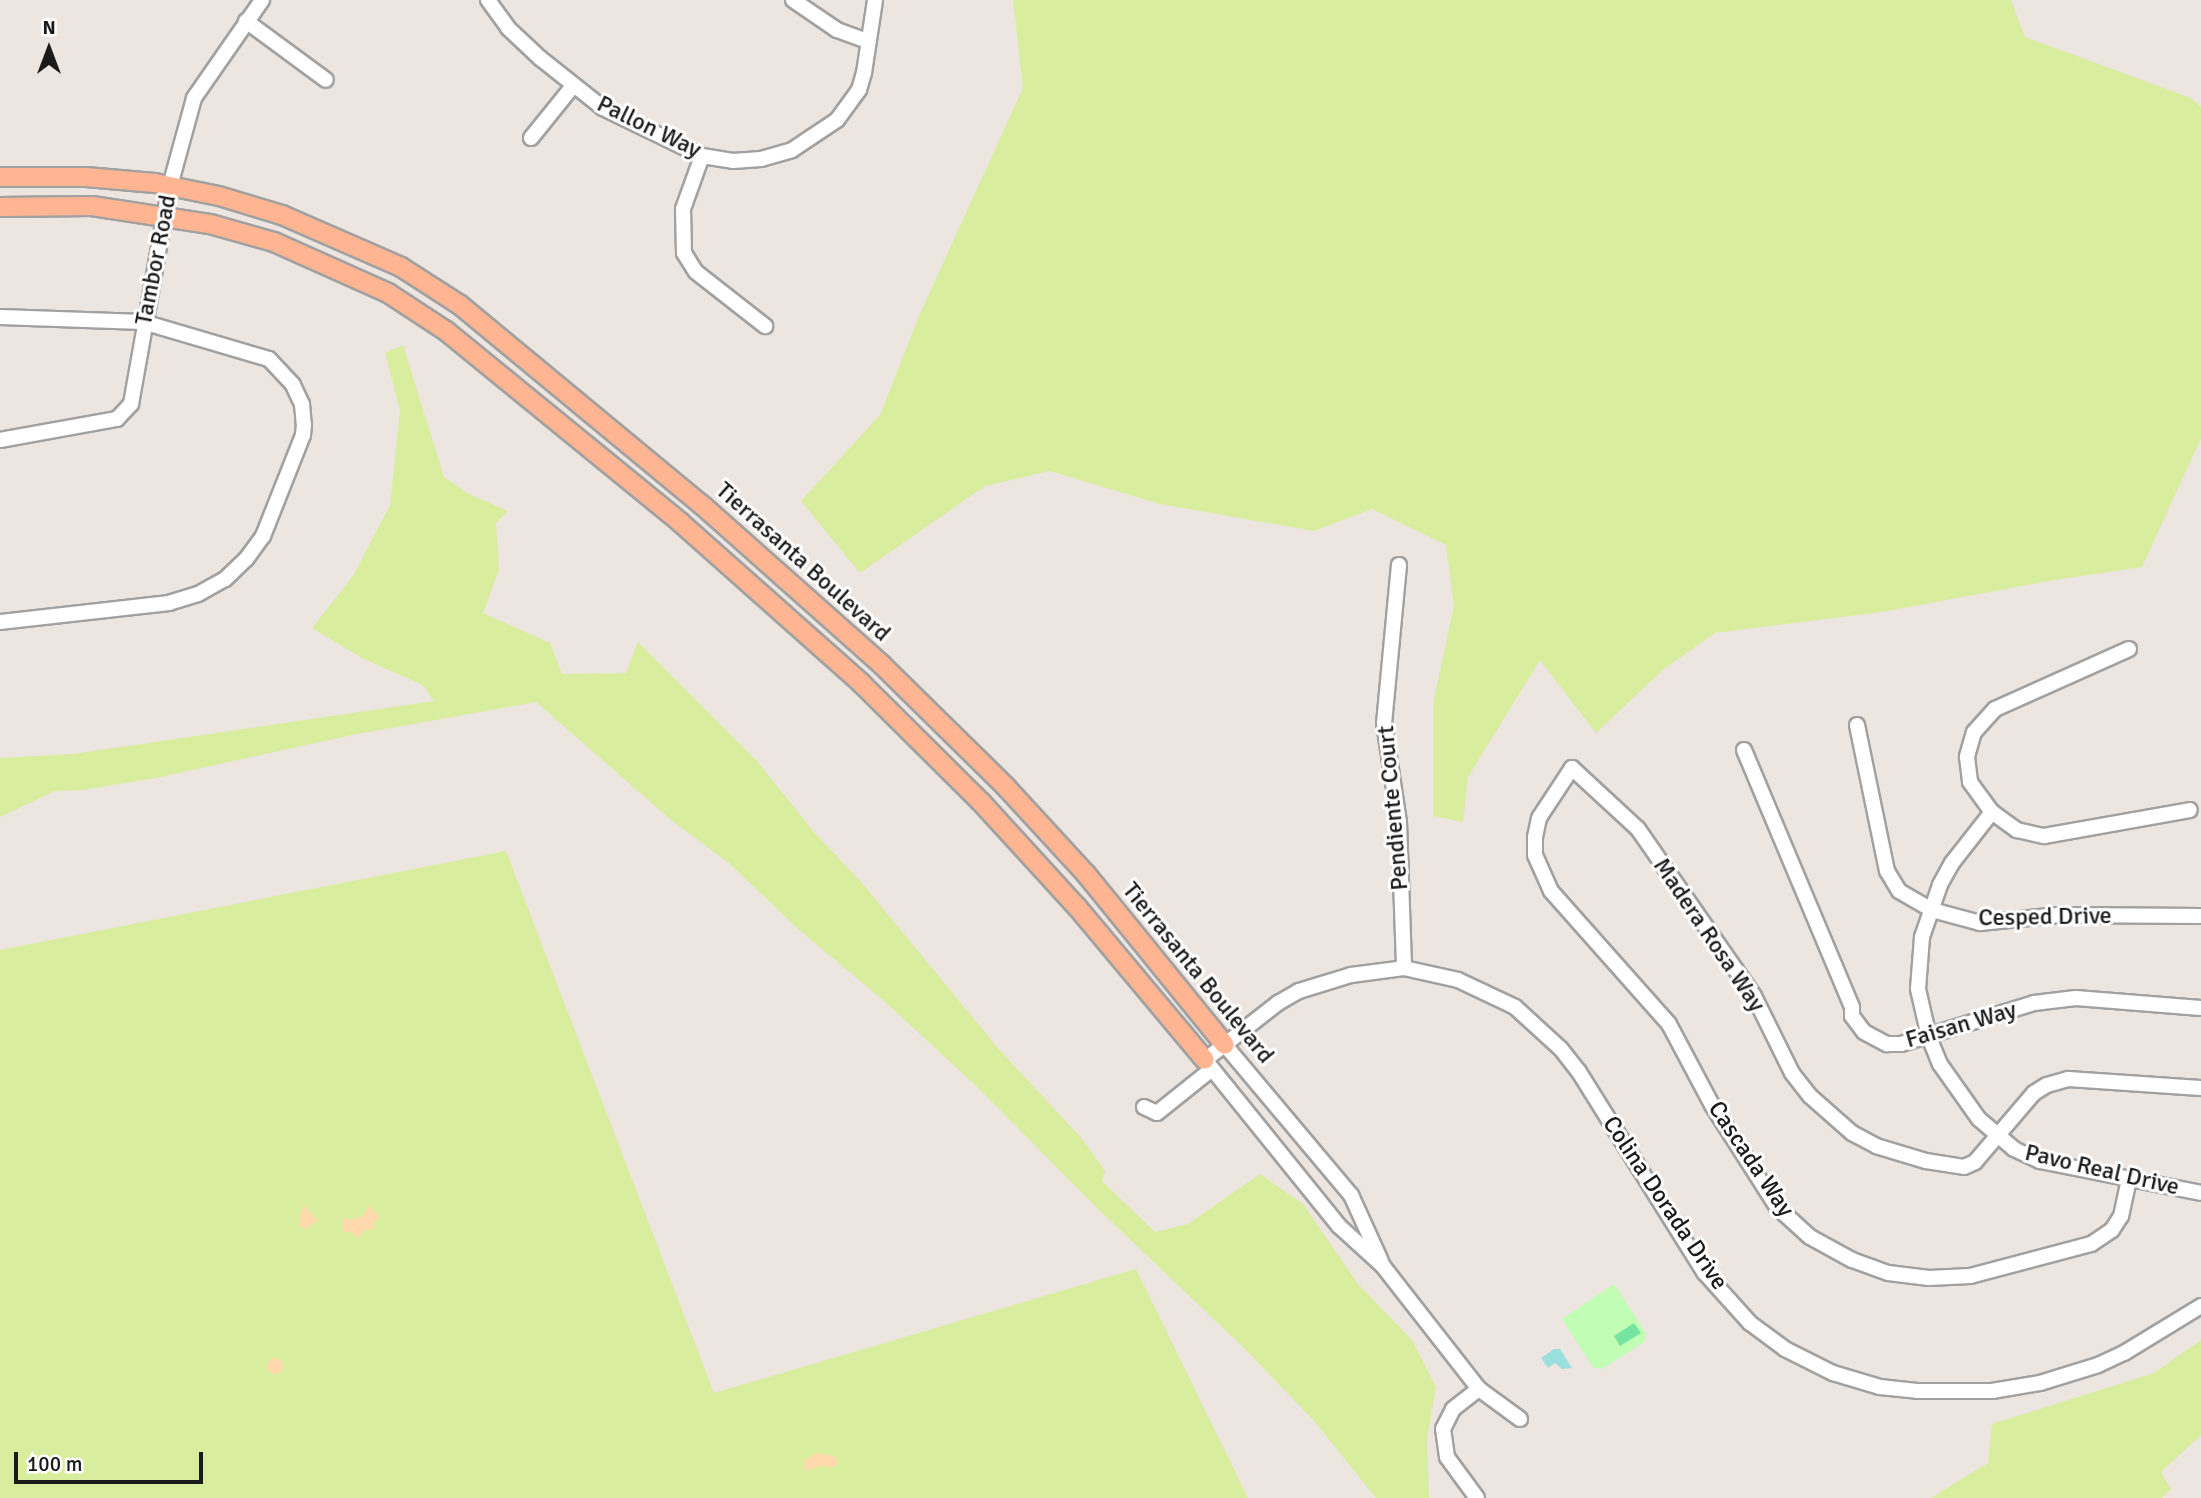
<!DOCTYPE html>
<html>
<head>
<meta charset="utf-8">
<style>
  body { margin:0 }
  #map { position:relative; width:2201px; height:1498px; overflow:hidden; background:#ede5df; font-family:Signika,sans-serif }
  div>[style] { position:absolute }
  .grass>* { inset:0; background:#d9ed9f }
  .sand>* { inset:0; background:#ffd9ab }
  .round { border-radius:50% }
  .park>* { inset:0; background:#c1fdb5 }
  .pitch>* { inset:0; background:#75e49e }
  .water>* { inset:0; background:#9bdfde }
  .roads { filter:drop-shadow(2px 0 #a1a1a1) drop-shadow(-2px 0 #a1a1a1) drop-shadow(0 2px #a1a1a1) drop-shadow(0 -2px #a1a1a1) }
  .minor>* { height:14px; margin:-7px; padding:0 7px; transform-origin:7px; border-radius:7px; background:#fff }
  .major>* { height:18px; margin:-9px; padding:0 9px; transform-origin:9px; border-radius:9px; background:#ffb592 }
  span { translate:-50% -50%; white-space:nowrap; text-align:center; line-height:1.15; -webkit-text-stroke:6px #fff; paint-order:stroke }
  .street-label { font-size:24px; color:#1a1a1a }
  .north { position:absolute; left:14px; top:14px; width:70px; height:70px; -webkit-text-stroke:5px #fff; paint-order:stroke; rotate:0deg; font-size:19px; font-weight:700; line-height:28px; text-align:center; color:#1a1a1a }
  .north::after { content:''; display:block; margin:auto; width:24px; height:32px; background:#1a1a1a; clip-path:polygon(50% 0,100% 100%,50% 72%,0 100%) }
  .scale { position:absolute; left:14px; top:1452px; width:189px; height:32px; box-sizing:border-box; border:4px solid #1a1a1a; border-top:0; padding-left:9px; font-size:21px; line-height:24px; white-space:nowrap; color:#1a1a1a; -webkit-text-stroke:5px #fff; paint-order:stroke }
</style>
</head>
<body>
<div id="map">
  <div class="grass">
    <i style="clip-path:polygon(1013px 0,2011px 0,2025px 37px,2191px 98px,2201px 107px,2201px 438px,2142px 567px,2049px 581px,1882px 612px,1715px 633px,1664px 669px,1596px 733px,1540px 660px,1468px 777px,1463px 822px,1433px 816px,1433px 704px,1454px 606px,1446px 545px,1372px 509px,1314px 531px,1160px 504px,1050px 471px,985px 486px,860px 573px,801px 501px,880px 415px,919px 316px,1023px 88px)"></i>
    <i style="clip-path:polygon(403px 345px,444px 477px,469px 494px,508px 511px,496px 523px,499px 570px,483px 613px,550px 643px,562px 674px,626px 673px,638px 642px,756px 760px,814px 832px,862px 883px,997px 1047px,1083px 1140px,1105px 1171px,1102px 1181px,1155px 1232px,1188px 1224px,1260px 1174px,1303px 1204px,1358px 1284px,1412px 1340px,1436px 1387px,1427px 1439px,1429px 1498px,1376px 1498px,1315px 1422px,1246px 1350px,1097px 1208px,973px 1083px,883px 1000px,798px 929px,729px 863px,671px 820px,536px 702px,352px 735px,156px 778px,83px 790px,55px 791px,0 817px,0 758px,73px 754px,434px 701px,423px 685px,362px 658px,312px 628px,353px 576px,390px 505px,400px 410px,385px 353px)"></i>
    <i style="clip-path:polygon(506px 851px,714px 1393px,1136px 1269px,1248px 1498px,0 1498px,0 950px)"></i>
    <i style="clip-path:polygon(2201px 1340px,2201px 1435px,2161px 1472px,2171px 1489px,2162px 1498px,1931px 1498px,1988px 1463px,1992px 1424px,2154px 1373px)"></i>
  </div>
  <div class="sand">
    <i style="clip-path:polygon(303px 1205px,318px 1220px,306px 1229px,299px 1225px)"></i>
    <i style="clip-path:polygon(369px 1206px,380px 1217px,374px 1222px,373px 1230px,364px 1230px,359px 1238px,351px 1232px,342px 1231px,343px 1220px,347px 1218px,352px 1221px,356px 1216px,361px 1218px)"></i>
    <i class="round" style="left:267px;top:1358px;width:16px;height:16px"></i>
    <i style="clip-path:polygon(816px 1453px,834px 1456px,838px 1460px,836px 1467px,821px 1466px,805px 1471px,804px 1461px)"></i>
  </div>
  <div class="park">
    <i style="clip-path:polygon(1614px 1284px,1646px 1333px,1644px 1342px,1602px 1369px,1593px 1367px,1562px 1319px)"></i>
  </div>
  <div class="pitch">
    <i style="clip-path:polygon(1634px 1323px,1641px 1333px,1620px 1346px,1614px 1336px)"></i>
  </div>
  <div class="water">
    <i style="clip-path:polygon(1554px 1349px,1560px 1349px,1572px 1368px,1562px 1369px,1555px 1363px,1548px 1368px,1541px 1358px)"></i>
  </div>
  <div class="roads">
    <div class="minor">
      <i style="left:488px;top:0;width:34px;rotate:54deg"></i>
      <i style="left:508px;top:28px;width:44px;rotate:43.2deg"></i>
      <i style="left:540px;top:58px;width:80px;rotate:38.4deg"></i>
      <i style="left:603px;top:108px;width:110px;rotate:25.9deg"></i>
      <i style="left:702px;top:156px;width:31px;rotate:9deg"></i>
      <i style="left:733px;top:161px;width:28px;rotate:-4deg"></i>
      <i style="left:761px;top:159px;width:32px;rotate:-16deg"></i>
      <i style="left:792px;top:150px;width:54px;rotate:-33.7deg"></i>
      <i style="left:837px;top:120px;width:37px;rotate:-54deg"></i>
      <i style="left:859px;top:90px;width:18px;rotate:-74deg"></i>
      <i style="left:864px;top:73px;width:74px;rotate:-81.4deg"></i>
      <i style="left:793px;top:0;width:53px;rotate:34.3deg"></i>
      <i style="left:837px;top:30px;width:33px;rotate:20deg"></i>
      <i style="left:246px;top:21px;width:99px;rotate:36.4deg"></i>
      <i style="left:531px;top:138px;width:67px;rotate:-51.1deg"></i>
      <i style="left:702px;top:156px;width:56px;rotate:109.7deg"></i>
      <i style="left:683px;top:209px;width:44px;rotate:88.7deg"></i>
      <i style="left:684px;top:253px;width:22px;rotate:58deg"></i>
      <i style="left:696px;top:272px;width:88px;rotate:38deg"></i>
      <i style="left:0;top:317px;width:143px;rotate:2deg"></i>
      <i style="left:143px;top:322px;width:131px;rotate:16.4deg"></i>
      <i style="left:269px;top:359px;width:35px;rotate:47deg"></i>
      <i style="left:293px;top:385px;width:21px;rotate:65deg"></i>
      <i style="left:302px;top:404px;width:21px;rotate:85deg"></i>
      <i style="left:304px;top:425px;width:10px;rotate:96deg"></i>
      <i style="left:303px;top:435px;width:109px;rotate:111.6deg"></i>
      <i style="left:263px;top:536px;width:29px;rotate:126deg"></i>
      <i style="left:246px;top:559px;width:29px;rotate:136deg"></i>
      <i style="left:225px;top:579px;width:31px;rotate:151deg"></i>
      <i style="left:198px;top:594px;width:30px;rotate:163deg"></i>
      <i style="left:169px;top:603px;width:170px;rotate:173.6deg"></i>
      <i style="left:0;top:440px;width:119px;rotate:-10.2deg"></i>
      <i style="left:117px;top:419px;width:21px;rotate:-47deg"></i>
      <i style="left:131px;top:404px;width:221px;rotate:-79.9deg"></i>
      <i style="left:170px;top:186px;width:91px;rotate:-74.7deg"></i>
      <i style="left:194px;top:98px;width:119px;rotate:-55.2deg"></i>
      <i style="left:1399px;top:565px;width:159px;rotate:95.4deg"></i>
      <i style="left:1384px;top:723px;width:100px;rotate:81.4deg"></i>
      <i style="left:1399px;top:822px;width:146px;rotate:88deg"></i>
      <i style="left:2129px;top:649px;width:147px;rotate:155.9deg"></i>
      <i style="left:1995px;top:709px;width:31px;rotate:132deg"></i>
      <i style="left:1974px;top:732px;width:26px;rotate:106deg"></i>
      <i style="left:1967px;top:757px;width:25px;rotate:83deg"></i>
      <i style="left:1970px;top:782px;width:37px;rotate:54deg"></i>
      <i style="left:1992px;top:812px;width:31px;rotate:36deg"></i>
      <i style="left:2017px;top:830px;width:28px;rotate:13deg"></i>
      <i style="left:2044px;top:836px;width:148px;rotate:-10.1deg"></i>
      <i style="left:1857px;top:725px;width:149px;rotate:78.4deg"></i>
      <i style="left:1887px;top:871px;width:23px;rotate:59deg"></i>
      <i style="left:1899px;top:891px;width:38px;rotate:30deg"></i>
      <i style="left:1932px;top:910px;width:50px;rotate:15.2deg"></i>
      <i style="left:1980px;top:923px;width:79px;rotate:-5.8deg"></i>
      <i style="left:2059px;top:915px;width:142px;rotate:0.4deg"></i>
      <i style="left:1744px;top:750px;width:279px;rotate:67.2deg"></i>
      <i style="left:1852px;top:1007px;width:9px;rotate:90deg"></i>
      <i style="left:1852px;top:1016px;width:20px;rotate:53deg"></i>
      <i style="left:1864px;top:1032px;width:26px;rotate:28deg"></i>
      <i style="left:1887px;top:1044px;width:14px"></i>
      <i style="left:1901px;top:1044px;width:139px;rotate:-17.1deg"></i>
      <i style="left:2034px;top:1003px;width:42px;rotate:-6.8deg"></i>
      <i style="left:2076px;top:998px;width:125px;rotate:4.6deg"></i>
      <i style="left:1992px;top:812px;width:65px;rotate:128.1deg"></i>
      <i style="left:1952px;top:863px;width:25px;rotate:119deg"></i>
      <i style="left:1940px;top:885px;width:55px;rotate:109.1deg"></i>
      <i style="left:1922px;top:937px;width:52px;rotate:94.4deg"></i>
      <i style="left:1918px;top:989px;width:49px;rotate:77.1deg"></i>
      <i style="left:1929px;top:1037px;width:29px;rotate:68deg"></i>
      <i style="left:1940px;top:1064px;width:67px;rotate:54.7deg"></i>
      <i style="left:1979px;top:1119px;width:46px;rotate:40.6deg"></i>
      <i style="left:2014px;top:1149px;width:29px;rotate:25deg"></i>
      <i style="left:2040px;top:1161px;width:164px;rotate:11.2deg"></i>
      <i style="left:1225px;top:1045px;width:196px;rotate:50deg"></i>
      <i style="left:1351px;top:1195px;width:72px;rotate:65.6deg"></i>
      <i style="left:1144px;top:1107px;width:14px;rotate:25deg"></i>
      <i style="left:1157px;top:1113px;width:70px;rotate:-38.7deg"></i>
      <i style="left:2129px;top:1179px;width:38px;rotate:102deg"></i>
      <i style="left:2121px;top:1216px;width:17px;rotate:123deg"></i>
      <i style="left:2112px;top:1230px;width:25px;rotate:146deg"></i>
      <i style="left:2091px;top:1244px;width:125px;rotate:165.2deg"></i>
      <i style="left:1970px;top:1276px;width:41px;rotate:177.2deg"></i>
      <i style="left:1929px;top:1278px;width:41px;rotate:-173deg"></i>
      <i style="left:1888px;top:1273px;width:38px;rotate:-160deg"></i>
      <i style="left:1852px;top:1260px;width:48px;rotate:-151.3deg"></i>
      <i style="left:1810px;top:1237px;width:45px;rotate:-137.7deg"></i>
      <i style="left:1777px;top:1207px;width:121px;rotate:-122.5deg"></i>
      <i style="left:1712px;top:1105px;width:92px;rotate:-118deg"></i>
      <i style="left:1669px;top:1024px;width:178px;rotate:-131.6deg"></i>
      <i style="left:1551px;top:891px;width:39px;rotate:-114deg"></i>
      <i style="left:1535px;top:855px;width:18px;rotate:-90deg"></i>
      <i style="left:1535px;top:837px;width:19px;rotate:-78deg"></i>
      <i style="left:1539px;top:818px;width:60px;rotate:-56.6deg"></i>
      <i style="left:1572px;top:768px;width:90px;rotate:42.7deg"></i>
      <i style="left:1638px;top:829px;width:203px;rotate:55.2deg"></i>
      <i style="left:1754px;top:996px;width:86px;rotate:63.7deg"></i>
      <i style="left:1792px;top:1073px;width:29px;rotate:52deg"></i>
      <i style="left:1810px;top:1096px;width:56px;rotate:41.4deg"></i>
      <i style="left:1852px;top:1133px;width:27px;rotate:28deg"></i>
      <i style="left:1876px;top:1146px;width:52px;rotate:16.7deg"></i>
      <i style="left:1926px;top:1161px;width:38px;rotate:9deg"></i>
      <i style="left:1964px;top:1167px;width:12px;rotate:-24deg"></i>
      <i style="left:1975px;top:1162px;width:91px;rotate:-49.5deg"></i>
      <i style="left:2034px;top:1093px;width:15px;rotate:-32deg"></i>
      <i style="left:2047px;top:1085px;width:22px;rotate:-16deg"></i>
      <i style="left:2068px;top:1079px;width:133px;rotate:3.9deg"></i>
      <i style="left:1520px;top:1419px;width:51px;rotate:-143.8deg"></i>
      <i style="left:1479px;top:1389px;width:156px;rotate:-128deg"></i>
      <i style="left:1383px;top:1266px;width:59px;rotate:-137.7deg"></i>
      <i style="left:1339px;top:1226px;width:213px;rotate:-128.9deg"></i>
      <i style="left:1205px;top:1060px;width:93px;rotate:-38deg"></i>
      <i style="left:1278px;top:1003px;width:24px;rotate:-30deg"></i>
      <i style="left:1299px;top:991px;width:54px;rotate:-17.1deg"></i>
      <i style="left:1351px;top:975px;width:53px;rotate:-7.5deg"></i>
      <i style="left:1404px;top:968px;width:55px;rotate:12.5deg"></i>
      <i style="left:1458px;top:980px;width:63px;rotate:25.3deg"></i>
      <i style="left:1515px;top:1007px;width:62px;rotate:42.4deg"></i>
      <i style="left:1561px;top:1049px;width:29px;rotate:52deg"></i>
      <i style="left:1579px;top:1072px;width:236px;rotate:58deg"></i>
      <i style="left:1704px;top:1272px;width:69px;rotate:48deg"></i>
      <i style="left:1750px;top:1323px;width:44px;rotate:36.6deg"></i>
      <i style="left:1785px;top:1349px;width:54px;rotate:26.6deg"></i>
      <i style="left:1833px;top:1373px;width:49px;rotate:16.6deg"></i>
      <i style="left:1880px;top:1387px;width:37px;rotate:6deg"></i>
      <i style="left:1917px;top:1391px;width:75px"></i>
      <i style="left:1992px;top:1391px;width:49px;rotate:-9.5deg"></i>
      <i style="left:2040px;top:1383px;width:61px;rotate:-17.2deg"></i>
      <i style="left:2098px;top:1365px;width:29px;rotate:-25deg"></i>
      <i style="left:2124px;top:1353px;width:90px;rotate:-31.4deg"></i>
      <i style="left:1477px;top:1498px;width:51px;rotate:-126.2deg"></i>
      <i style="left:1447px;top:1457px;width:28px;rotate:-98deg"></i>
      <i style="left:1443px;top:1429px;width:22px;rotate:-63deg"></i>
      <i style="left:1453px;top:1409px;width:33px;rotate:-38deg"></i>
    </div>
    <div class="major">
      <i style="left:0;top:177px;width:86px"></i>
      <i style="left:86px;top:177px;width:69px;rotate:5deg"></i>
      <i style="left:155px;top:183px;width:65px;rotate:11.5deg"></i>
      <i style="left:219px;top:196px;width:66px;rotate:16.8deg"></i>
      <i style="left:282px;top:215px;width:130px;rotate:23.6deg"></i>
      <i style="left:401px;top:267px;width:70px;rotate:32.8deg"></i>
      <i style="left:460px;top:305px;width:314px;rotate:39.6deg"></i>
      <i style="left:702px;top:505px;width:241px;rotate:41.6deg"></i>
      <i style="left:882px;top:665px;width:174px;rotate:44.5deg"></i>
      <i style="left:1006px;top:787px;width:118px;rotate:47.4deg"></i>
      <i style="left:1086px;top:874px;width:220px;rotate:50.9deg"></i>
      <i style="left:0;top:207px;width:92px;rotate:-0.6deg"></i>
      <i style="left:92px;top:206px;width:119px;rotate:8.7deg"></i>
      <i style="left:210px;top:224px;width:66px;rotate:15.7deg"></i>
      <i style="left:274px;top:242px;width:125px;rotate:24.1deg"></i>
      <i style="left:388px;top:293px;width:69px;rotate:33.2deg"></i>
      <i style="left:446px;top:331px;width:303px;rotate:39.2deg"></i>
      <i style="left:681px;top:523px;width:241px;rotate:41.6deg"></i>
      <i style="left:861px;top:683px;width:169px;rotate:44.8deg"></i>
      <i style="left:981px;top:802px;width:142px;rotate:47.6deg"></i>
      <i style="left:1077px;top:907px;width:199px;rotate:50.1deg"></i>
    </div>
  </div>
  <div class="street-label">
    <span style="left:649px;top:127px;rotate:26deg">Pallon Way</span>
    <span style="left:156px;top:260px;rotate:-79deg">Tambor Road</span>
    <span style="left:803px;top:562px;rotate:42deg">Tierrasanta Boulevard</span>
    <span style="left:1393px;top:808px;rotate:-95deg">Pendiente Court</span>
    <span style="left:2045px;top:917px;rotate:-1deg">Cesped Drive</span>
    <span style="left:1709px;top:935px;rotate:56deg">Madera Rosa Way</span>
    <span style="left:1198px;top:973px;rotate:51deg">Tierrasanta Boulevard</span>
    <span style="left:1961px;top:1025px;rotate:-16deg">Faisan Way</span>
    <span style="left:1751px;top:1159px;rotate:56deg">Cascada Way</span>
    <span style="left:2102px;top:1170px;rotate:13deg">Pavo Real Drive</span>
    <span style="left:1665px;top:1203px;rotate:56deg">Colina Dorada Drive</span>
  </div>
  <div class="north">N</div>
  <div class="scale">100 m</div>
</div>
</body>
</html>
